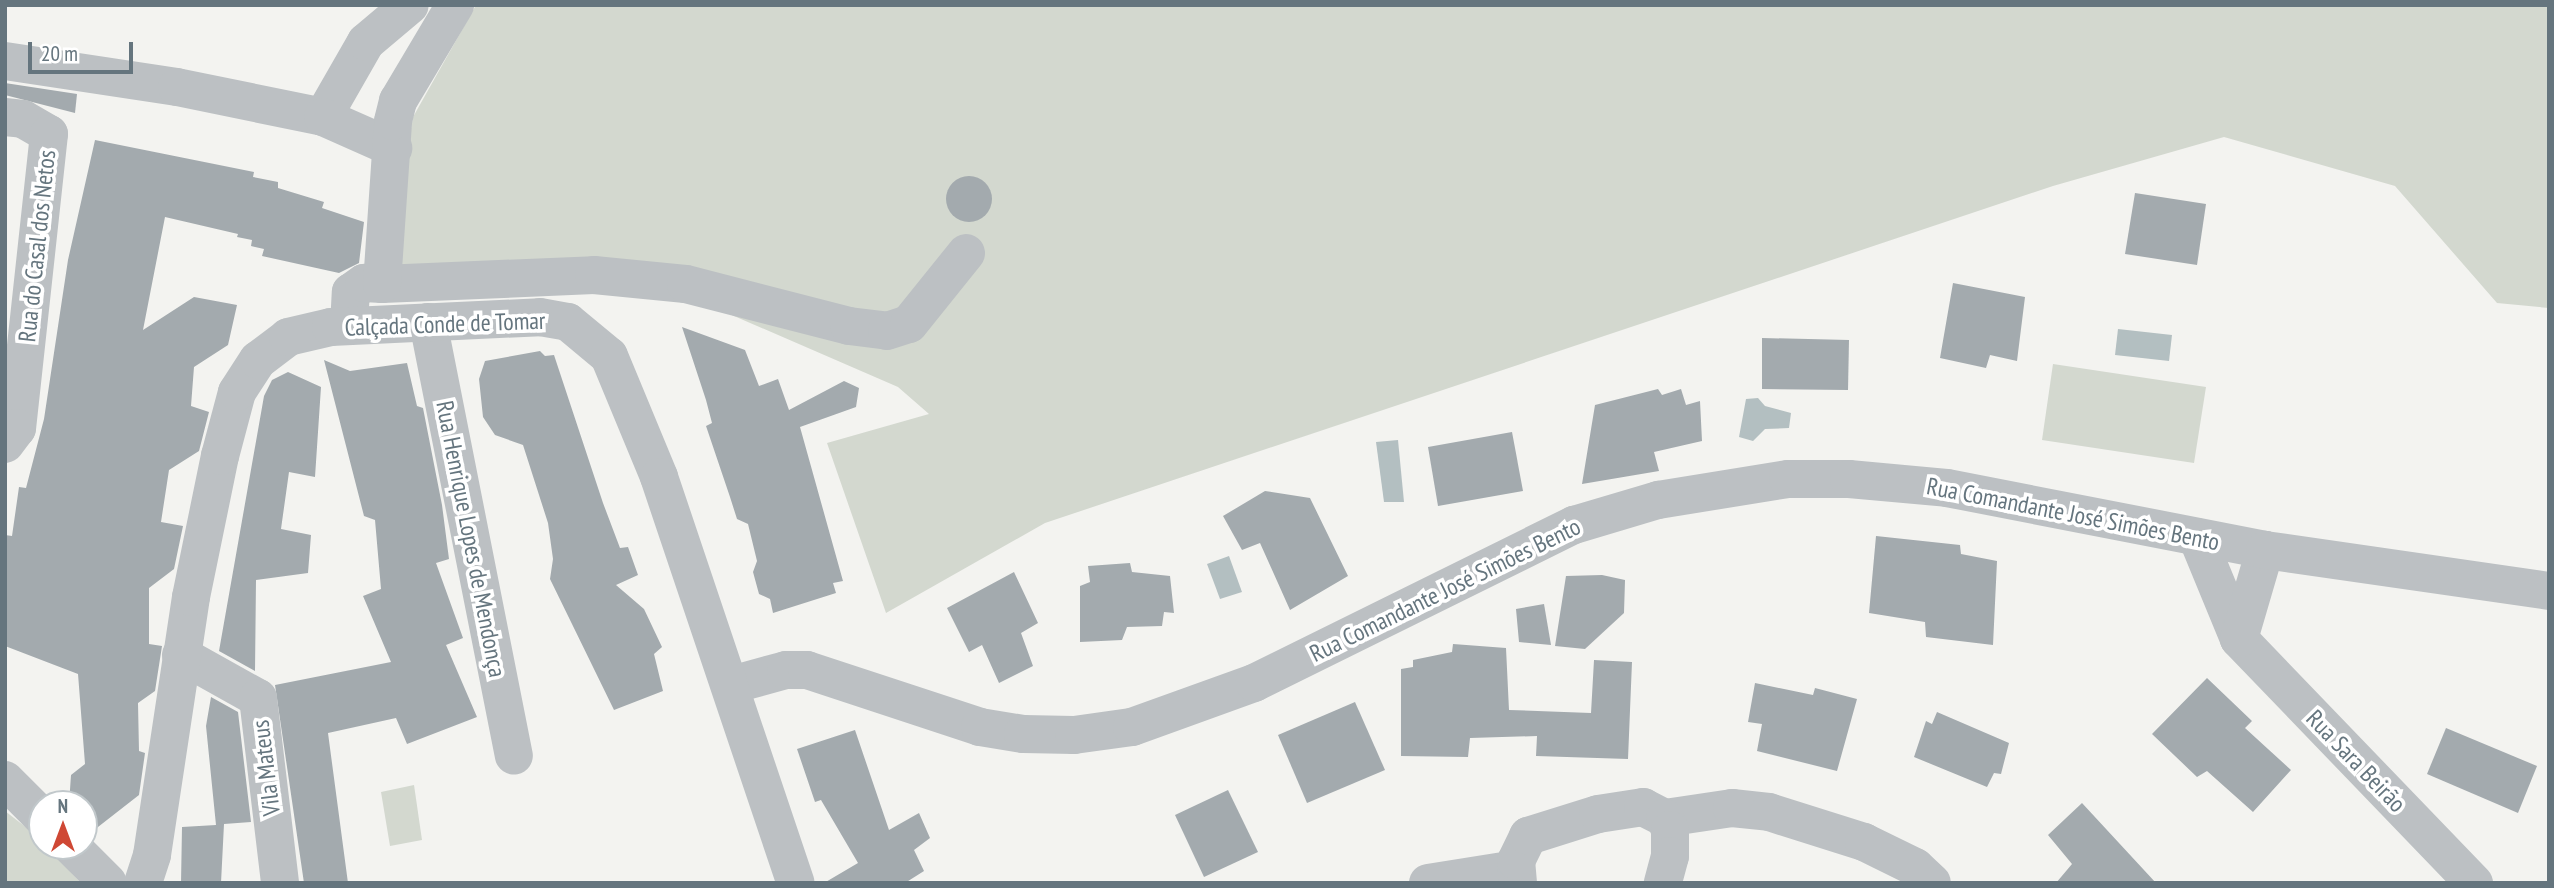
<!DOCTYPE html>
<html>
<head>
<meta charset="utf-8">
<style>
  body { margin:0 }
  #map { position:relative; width:2554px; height:888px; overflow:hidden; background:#f3f3f0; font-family:"PT Sans Narrow",sans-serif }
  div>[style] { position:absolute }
  .green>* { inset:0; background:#d3d8cf }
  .water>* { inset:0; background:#b3bfc1 }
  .building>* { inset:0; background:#a3aaae }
  .round { border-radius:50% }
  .minor>* { height:38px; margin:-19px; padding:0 19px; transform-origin:19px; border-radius:19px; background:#bcc0c3 }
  span { translate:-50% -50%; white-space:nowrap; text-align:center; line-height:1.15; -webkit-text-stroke:7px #fff; paint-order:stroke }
  .street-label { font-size:24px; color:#65757e }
  .frame { position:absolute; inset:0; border:7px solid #65757e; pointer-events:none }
  .north { position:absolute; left:28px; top:790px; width:70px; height:70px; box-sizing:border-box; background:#fff; border:2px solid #c1c8cb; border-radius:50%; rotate:0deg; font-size:19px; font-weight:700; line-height:28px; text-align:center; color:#65757e }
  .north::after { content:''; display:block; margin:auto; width:24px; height:32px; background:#cf4834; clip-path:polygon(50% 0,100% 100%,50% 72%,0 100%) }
  .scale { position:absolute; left:28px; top:42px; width:105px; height:32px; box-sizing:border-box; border:4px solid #65757e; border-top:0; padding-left:9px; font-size:21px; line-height:24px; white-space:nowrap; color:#65757e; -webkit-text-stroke:5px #fff; paint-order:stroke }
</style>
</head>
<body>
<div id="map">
  <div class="green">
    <i style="clip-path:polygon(476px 5px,2549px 5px,2549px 308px,2497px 303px,2395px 186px,2224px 137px,2053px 186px,1045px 523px,886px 613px,827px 443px,929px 414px,898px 387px,607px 261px,387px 268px,413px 117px)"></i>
    <i style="clip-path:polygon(2053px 364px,2206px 387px,2194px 463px,2042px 440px)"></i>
    <i style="clip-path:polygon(414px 785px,422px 840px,390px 846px,381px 792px)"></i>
    <i style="clip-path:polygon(5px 811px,36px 835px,81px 883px,5px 883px)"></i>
  </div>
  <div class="water">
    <i style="clip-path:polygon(2118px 329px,2172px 335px,2169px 361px,2115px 355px)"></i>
    <i style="clip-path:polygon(1758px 398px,1765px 406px,1791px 413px,1789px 428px,1765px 429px,1753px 441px,1739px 437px,1746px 399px)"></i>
    <i style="clip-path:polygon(1398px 440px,1404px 502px,1384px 502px,1376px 442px)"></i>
    <i style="clip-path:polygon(1229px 556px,1242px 592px,1220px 599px,1207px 564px)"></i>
  </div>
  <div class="building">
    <i style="clip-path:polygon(5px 83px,77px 94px,75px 113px,5px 95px)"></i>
    <i style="clip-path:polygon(95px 140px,254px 172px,253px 177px,278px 182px,278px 188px,324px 202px,322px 208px,364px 222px,359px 263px,339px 273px,262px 256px,264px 249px,251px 246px,252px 240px,237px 237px,238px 234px,165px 217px,143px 330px,194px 297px,237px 305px,228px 345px,194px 367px,191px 406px,209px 412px,199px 451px,169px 470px,161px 522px,183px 526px,174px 569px,149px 588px,149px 644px,162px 646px,155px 691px,138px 703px,139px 751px,145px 753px,139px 795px,89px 834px,84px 829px,84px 804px,69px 804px,71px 775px,85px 764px,78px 674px,5px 646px,5px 535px,12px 536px,19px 487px,26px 488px,44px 419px,68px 260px)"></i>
    <i class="round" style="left:946px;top:176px;width:46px;height:46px"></i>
    <i style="clip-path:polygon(2135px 193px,2206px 204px,2197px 265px,2125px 254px)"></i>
    <i style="clip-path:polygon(1953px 283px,2025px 297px,2017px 361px,1990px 355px,1986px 368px,1940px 358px)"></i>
    <i style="clip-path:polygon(682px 327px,745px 350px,759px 386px,778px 379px,789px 410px,844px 381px,859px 388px,856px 407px,800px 427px,843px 581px,833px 583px,836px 593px,773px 613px,770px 599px,759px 594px,753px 572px,757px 561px,748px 524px,737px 519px,730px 497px,706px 426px,712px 423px,706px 400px)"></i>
    <i style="clip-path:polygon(1762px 338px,1849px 340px,1848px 390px,1762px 389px)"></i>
    <i style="clip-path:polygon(540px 351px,545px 356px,554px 355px,603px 503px,620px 548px,628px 547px,638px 575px,616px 585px,644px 609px,662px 647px,654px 654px,663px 691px,614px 710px,550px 579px,553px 559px,548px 523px,523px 445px,495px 435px,483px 417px,479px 379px,485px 361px)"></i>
    <i style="clip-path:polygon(324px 360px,350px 371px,407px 363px,417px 406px,423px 408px,442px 505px,449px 559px,436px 563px,463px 638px,446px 645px,477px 717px,407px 744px,396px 718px,328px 733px,348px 883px,304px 883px,275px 685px,391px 662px,363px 596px,381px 589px,375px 520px,364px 516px)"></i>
    <i style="clip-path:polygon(288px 372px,321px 387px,315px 477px,289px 472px,281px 529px,311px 535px,308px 573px,256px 580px,255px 671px,219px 651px,264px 396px,272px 380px)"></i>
    <i style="clip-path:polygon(1658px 389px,1662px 395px,1681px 389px,1686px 405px,1700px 401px,1702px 441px,1654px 452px,1659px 471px,1582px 484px,1595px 405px)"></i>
    <i style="clip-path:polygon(1512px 432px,1523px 491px,1438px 506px,1428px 447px)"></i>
    <i style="clip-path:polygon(1265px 491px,1310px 498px,1348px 576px,1290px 610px,1260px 543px,1242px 550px,1223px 516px)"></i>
    <i style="clip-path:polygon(1876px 536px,1960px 545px,1961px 554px,1997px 561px,1993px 645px,1926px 637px,1925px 622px,1869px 613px)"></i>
    <i style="clip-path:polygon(1130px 563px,1132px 572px,1170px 576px,1174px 613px,1164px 612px,1162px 626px,1127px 627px,1122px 640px,1080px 642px,1080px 586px,1090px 582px,1088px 566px)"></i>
    <i style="clip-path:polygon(1014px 572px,1038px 623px,1021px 633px,1033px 666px,999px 683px,982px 645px,969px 652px,947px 608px)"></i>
    <i style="clip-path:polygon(1602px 575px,1625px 580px,1624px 613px,1585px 649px,1555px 646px,1566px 576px)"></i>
    <i style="clip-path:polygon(1544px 604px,1551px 645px,1519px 642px,1516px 609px)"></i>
    <i style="clip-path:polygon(1453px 644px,1506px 648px,1509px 710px,1591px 713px,1594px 660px,1632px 662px,1628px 759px,1536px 756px,1537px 736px,1470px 738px,1468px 757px,1401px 756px,1401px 669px,1413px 667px,1413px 660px,1452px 652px)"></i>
    <i style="clip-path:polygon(2207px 678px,2252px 721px,2245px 728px,2291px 770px,2253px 812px,2207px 771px,2197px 777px,2152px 734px)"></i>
    <i style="clip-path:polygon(1755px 683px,1813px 695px,1815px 688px,1857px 699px,1837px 771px,1757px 751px,1762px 724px,1748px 722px)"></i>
    <i style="clip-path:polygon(211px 697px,238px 712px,251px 822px,224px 824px,221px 883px,181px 883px,182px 827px,216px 825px,206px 726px)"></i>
    <i style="clip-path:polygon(1355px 702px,1385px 770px,1307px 803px,1278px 735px)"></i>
    <i style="clip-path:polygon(1937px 712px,2009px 743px,2001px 774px,1994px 773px,1987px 787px,1914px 757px,1926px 721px,1932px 724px)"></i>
    <i style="clip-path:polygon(2446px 728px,2537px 766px,2518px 813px,2427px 774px)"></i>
    <i style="clip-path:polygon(855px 730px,889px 830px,919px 813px,930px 838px,914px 850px,924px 871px,905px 883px,824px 883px,858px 863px,821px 800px,815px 802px,797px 749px)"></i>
    <i style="clip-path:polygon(1228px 790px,1258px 852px,1204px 877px,1175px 815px)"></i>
    <i style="clip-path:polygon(2082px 803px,2156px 883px,2056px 883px,2072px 864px,2048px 835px)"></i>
  </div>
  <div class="minor">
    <i style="left:5px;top:61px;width:174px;rotate:8.6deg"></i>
    <i style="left:177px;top:87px;width:149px;rotate:11.6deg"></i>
    <i style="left:323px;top:117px;width:86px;rotate:-60.2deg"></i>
    <i style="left:366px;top:42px;width:57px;rotate:-40.1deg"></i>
    <i style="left:5px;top:117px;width:18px;rotate:6deg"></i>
    <i style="left:23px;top:119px;width:30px;rotate:30deg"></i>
    <i style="left:49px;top:134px;width:296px;rotate:96.2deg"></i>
    <i style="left:17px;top:428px;width:20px;rotate:127deg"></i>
    <i style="left:323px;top:117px;width:77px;rotate:23.9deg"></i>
    <i style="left:382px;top:284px;width:212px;rotate:-2.4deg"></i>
    <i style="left:594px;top:275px;width:92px;rotate:5.6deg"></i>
    <i style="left:686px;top:284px;width:168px;rotate:14.4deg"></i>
    <i style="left:849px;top:326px;width:38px;rotate:7deg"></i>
    <i style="left:887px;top:331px;width:23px;rotate:-18deg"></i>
    <i style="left:909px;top:324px;width:91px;rotate:-51.2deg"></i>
    <i style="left:428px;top:322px;width:442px;rotate:78.8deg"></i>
    <i style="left:349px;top:326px;width:34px;rotate:-87deg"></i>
    <i style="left:351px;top:292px;width:16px;rotate:-35deg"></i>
    <i style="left:364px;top:283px;width:18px;rotate:3deg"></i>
    <i style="left:382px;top:284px;width:163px;rotate:-86.1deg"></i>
    <i style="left:393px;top:121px;width:21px;rotate:-76deg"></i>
    <i style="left:398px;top:101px;width:112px;rotate:-59.3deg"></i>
    <i style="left:2197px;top:537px;width:110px;rotate:67.6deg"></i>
    <i style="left:2239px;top:639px;width:339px;rotate:46.1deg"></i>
    <i style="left:2239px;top:639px;width:93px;rotate:-73.7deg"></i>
    <i style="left:181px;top:655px;width:88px;rotate:29.2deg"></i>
    <i style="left:258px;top:698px;width:186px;rotate:83.2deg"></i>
    <i style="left:731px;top:685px;width:57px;rotate:-15.3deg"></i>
    <i style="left:786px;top:670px;width:21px"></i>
    <i style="left:807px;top:670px;width:182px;rotate:18.2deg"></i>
    <i style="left:980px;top:727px;width:44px;rotate:9.2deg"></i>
    <i style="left:1023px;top:734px;width:51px;rotate:1.1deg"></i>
    <i style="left:1074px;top:735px;width:59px;rotate:-7.9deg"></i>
    <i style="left:1132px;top:727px;width:130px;rotate:-19.8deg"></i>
    <i style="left:1254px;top:683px;width:357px;rotate:-26.3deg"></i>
    <i style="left:1574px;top:525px;width:88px;rotate:-16.6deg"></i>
    <i style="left:1658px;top:500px;width:132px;rotate:-9.2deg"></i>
    <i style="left:1788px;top:479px;width:61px"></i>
    <i style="left:1849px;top:479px;width:98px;rotate:5.2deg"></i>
    <i style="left:1947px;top:488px;width:324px;rotate:11deg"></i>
    <i style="left:2265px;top:550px;width:287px;rotate:8.2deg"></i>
    <i style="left:5px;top:780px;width:52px;rotate:45deg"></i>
    <i style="left:1665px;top:818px;width:68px;rotate:-8.5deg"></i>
    <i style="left:1732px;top:808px;width:37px;rotate:6deg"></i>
    <i style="left:1769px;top:812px;width:100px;rotate:17.5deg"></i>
    <i style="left:1864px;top:842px;width:57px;rotate:26.1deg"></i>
    <i style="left:1915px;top:867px;width:23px;rotate:43deg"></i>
    <i style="left:71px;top:846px;width:52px;rotate:45deg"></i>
    <i style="left:143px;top:883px;width:29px;rotate:-72deg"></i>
    <i style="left:152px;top:855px;width:261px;rotate:-81.4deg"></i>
    <i style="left:191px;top:597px;width:144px;rotate:-78.4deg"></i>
    <i style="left:220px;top:456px;width:66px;rotate:-75.1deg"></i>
    <i style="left:237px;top:392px;width:38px;rotate:-57deg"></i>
    <i style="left:258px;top:360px;width:38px;rotate:-37deg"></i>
    <i style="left:288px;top:337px;width:44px;rotate:-13.1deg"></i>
    <i style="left:331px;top:327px;width:209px;rotate:-2.7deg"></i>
    <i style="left:540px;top:317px;width:28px;rotate:10deg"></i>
    <i style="left:568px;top:322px;width:53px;rotate:39.7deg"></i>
    <i style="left:609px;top:356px;width:131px;rotate:67.5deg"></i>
    <i style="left:659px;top:477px;width:428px;rotate:71.4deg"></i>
    <i style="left:1428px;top:883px;width:89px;rotate:-9deg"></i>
    <i style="left:1518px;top:883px;width:22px;rotate:-95deg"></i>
    <i style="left:1516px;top:861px;width:28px;rotate:-64deg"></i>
    <i style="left:1528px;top:836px;width:73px;rotate:-17.4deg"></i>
    <i style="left:1598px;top:814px;width:46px;rotate:-8.8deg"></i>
    <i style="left:1643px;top:807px;width:25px;rotate:27deg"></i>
    <i style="left:1665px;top:818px;width:13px;rotate:67deg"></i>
    <i style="left:1670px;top:830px;width:26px;rotate:90deg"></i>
    <i style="left:1670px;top:856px;width:28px;rotate:105deg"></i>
  </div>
  <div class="street-label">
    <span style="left:37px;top:246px;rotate:-84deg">Rua do Casal dos Netos</span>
    <span style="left:445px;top:324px;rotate:-2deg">Calçada Conde de Tomar</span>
    <span style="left:2073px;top:514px;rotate:11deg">Rua Comandante José Simões Bento</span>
    <span style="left:471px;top:539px;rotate:79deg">Rua Henrique Lopes de Mendonça</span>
    <span style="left:1445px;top:590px;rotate:-26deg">Rua Comandante José Simões Bento</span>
    <span style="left:2356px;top:761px;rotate:46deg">Rua Sara Beirão</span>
    <span style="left:266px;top:768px;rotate:-97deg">Vila Mateus</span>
  </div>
  <div class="frame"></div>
  <div class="north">N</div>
  <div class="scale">20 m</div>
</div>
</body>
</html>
